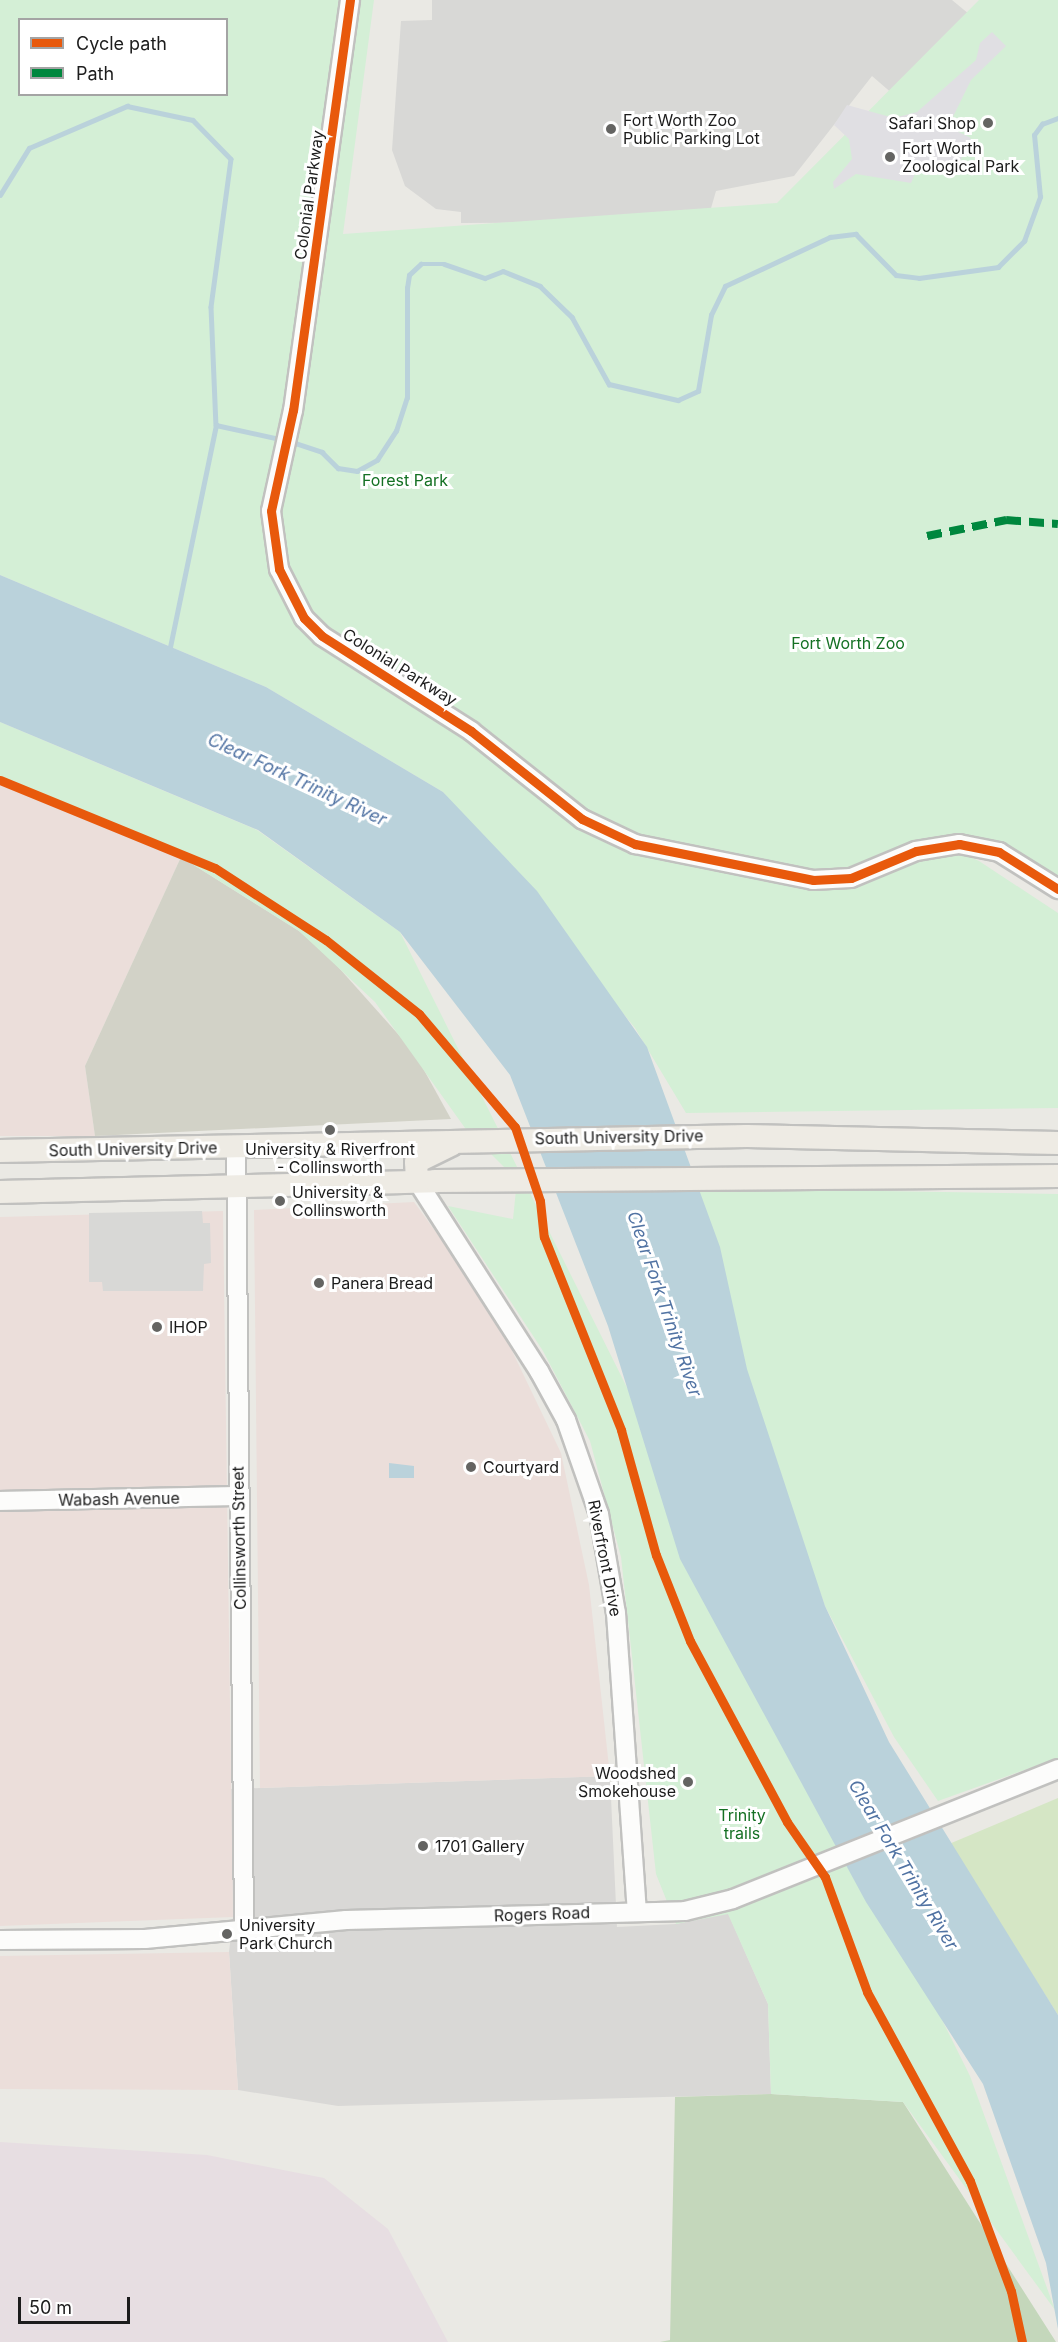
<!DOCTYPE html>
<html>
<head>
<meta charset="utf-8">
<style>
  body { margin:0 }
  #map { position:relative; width:1058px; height:2342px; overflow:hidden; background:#eae9e4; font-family:Inter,sans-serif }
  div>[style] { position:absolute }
  .residential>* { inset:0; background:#d9d8d6 }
  .commercial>* { inset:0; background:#ebdeda }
  .industrial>* { inset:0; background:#e7dee2 }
  .religious>* { inset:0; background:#d8d8d6 }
  .construction>* { inset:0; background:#d2d2c7 }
  .grass>* { inset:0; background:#d5e6c5 }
  .forest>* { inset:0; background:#c4d7bb }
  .park>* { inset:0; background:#d4efd6 }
  .plaza>* { inset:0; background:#e0dfe3 }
  .water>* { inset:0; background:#bad2db }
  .stream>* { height:4.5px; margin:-2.25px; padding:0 2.25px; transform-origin:2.25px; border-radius:2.25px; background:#bad2db }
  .roads { filter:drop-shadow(2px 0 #c1c1bf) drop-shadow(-2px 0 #c1c1bf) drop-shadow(0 2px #c1c1bf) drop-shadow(0 -2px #c1c1bf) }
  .minor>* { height:18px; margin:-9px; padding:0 9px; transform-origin:9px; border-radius:9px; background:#fcfcfb }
  .major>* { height:22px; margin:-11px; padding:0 11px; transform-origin:11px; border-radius:11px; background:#eeebe4 }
  .quiet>* { height:8px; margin-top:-4px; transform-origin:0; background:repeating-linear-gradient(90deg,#00873e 0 15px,transparent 0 23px) }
  .cycleway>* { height:9px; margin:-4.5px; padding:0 4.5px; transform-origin:4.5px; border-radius:4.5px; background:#e8590c }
  .dots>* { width:16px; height:16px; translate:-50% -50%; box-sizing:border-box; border:3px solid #fff; border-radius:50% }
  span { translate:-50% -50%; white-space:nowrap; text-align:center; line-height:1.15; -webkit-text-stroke:6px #fff; paint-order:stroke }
  .poi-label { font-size:16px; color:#1c1c1c }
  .left { translate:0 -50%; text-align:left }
  .right { translate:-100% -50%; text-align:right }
  .street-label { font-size:16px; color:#1c1c1c }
  .park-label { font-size:16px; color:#147023 }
  .water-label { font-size:18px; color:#5173a3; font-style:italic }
  .legend { position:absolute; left:18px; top:18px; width:210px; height:78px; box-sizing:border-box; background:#fff; border:2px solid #a4a4a4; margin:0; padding:8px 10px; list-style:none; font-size:18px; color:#1c1c1c }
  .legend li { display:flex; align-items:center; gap:12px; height:30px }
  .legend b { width:30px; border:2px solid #a4a4a4 }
  .scale { position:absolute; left:18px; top:2297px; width:112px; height:27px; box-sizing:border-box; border:3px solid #1c1c1c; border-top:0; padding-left:8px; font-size:18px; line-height:21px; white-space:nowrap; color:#1c1c1c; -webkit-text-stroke:4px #fff; paint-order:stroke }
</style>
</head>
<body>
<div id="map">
  <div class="residential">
    <i style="clip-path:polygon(610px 1776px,617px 1927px,676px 1924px,728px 1913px,768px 2004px,771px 2094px,338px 2106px,238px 2090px,229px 1952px,233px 1917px,230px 1789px)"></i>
  </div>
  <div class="commercial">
    <i style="clip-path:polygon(0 784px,181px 857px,85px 1066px,95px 1136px,0 1136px)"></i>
    <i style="clip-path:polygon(414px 1202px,492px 1309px,561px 1453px,589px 1585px,610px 1776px,260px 1788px,254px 1210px)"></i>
    <i style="clip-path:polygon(223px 1211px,233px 1917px,0 1926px,0 1217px)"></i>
    <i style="clip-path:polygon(229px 1952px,238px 2090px,0 2089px,0 1956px)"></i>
  </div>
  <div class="industrial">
    <i style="clip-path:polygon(0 2142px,207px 2155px,324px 2178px,388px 2229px,448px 2342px,0 2342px)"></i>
  </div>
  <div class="religious">
    <i style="clip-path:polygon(432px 0,952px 0,975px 19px,894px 95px,872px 76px,794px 176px,716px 191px,707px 222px,461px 223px,461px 212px,436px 209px,405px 186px,392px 150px,401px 21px,432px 20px)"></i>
    <i style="clip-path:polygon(202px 1211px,203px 1223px,210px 1223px,211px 1263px,204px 1264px,203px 1291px,103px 1291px,102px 1282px,89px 1282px,89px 1213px)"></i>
  </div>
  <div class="construction">
    <i style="clip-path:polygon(181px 857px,299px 931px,331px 959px,414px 1052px,451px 1119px,95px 1136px,85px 1066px)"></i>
  </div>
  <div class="grass">
    <i style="clip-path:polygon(1058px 1798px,1058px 2015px,949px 1844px)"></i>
  </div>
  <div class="forest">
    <i style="clip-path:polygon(771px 2094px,903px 2102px,1056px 2342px,660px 2342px,670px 2340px,675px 2097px)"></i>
  </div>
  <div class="park">
    <i style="clip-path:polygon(evenodd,0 0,374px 0,343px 234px,777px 203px,979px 0,1058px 0,1058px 879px,987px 838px,932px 839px,979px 861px,1058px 913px,1058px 1108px,686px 1113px,635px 1028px,443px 792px,266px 687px,0 575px,0 0,20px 20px,226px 20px,226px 94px,20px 94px,20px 20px)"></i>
    <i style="clip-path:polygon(0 722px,257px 830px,400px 932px,970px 2076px,1055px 2310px,903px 2102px,771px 2094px,768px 2004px,728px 1914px,676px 1924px,656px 1874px,621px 1557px,590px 1441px,543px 1351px,448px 1206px,513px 1219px,517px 1180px,465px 1128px,375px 1002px,299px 931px,181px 857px,0 784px)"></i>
    <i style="clip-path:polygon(698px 1188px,1058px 1194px,1058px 1758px,938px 1801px,894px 1737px,825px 1606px,742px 1371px)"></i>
  </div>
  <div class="plaza">
    <i style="clip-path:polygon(992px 32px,1006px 46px,971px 80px,948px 127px,971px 138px,956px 170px,918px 167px,911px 183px,856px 174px,834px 189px,833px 182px,852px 159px,849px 139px,834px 125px,847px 105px,894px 118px,917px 112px,976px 60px,980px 43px)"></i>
  </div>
  <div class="water">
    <i style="clip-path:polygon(0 575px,266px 687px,443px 792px,537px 891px,647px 1047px,720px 1247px,747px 1369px,825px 1606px,889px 1742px,1058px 2015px,1058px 2329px,1046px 2263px,983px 2084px,866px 1902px,680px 1559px,608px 1326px,510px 1075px,400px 932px,258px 830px,0 722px)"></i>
    <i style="clip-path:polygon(389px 1463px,414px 1466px,414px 1478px,389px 1478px)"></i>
  </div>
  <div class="stream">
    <i style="left:0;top:195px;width:55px;rotate:-58.3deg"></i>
    <i style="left:29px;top:148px;width:107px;rotate:-23.2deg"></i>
    <i style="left:127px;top:106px;width:67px;rotate:12deg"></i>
    <i style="left:193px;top:120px;width:54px;rotate:45.7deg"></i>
    <i style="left:231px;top:159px;width:149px;rotate:97.7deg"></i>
    <i style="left:211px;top:307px;width:118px;rotate:87.6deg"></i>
    <i style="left:292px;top:442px;width:32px;rotate:18deg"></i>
    <i style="left:322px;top:452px;width:23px;rotate:45deg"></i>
    <i style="left:338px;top:468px;width:19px;rotate:9deg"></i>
    <i style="left:357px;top:471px;width:23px;rotate:-29deg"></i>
    <i style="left:377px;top:460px;width:35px;rotate:-57deg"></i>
    <i style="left:396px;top:431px;width:35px;rotate:-72deg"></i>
    <i style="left:407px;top:398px;width:110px;rotate:-90deg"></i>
    <i style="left:407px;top:288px;width:13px;rotate:-81deg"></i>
    <i style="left:409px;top:275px;width:16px;rotate:-43deg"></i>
    <i style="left:421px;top:264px;width:23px"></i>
    <i style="left:444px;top:264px;width:43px;rotate:18.9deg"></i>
    <i style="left:485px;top:278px;width:19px;rotate:-21deg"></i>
    <i style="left:503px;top:271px;width:40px;rotate:22deg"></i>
    <i style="left:540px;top:286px;width:45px;rotate:44.1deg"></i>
    <i style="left:572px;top:317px;width:77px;rotate:61.1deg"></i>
    <i style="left:609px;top:384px;width:71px;rotate:13.1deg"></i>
    <i style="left:678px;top:400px;width:22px;rotate:-24deg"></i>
    <i style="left:698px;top:391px;width:77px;rotate:-80.3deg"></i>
    <i style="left:711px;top:315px;width:32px;rotate:-64deg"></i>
    <i style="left:725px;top:286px;width:116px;rotate:-25deg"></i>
    <i style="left:830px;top:237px;width:26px;rotate:-7deg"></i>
    <i style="left:856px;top:234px;width:57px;rotate:45.7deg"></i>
    <i style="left:896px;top:275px;width:23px;rotate:7deg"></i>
    <i style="left:919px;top:278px;width:80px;rotate:-7.9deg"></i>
    <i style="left:998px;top:267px;width:37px;rotate:-45deg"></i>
    <i style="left:1024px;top:241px;width:47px;rotate:-70deg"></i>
    <i style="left:1040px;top:197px;width:62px;rotate:-95.5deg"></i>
    <i style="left:1034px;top:135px;width:14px;rotate:-54deg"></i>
    <i style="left:1042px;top:124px;width:17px;rotate:-21deg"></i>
    <i style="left:169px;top:652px;width:232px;rotate:-78.3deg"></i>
    <i style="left:216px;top:425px;width:70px;rotate:12.4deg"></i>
  </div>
  <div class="roads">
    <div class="minor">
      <i style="left:350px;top:0;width:414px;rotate:97.9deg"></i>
      <i style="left:293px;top:410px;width:103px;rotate:102.3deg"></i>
      <i style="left:271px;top:511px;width:59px;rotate:82.1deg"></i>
      <i style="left:279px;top:569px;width:55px;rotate:63deg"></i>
      <i style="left:304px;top:618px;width:25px;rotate:45deg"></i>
      <i style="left:322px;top:636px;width:177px;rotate:32.5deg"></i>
      <i style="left:471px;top:731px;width:142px;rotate:38.4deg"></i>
      <i style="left:582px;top:819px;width:59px;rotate:25.3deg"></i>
      <i style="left:635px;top:844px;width:182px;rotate:11.4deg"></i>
      <i style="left:813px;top:880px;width:38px;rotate:-3deg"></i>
      <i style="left:851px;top:878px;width:70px;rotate:-22.6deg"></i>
      <i style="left:916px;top:851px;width:44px;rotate:-9.2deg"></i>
      <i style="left:959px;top:844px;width:41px;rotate:11.3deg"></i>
      <i style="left:999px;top:852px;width:70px;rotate:32.1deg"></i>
      <i style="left:236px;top:1148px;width:781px;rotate:89.41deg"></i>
      <i style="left:417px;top:1181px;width:226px;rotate:57.3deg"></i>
      <i style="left:539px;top:1371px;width:56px;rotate:61.1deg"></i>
      <i style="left:566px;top:1420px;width:100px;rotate:70.7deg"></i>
      <i style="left:599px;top:1514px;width:100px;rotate:80.3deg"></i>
      <i style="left:616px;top:1613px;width:299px;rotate:86deg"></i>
      <i style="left:0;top:1501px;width:239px;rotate:-1.2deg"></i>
      <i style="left:0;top:1940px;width:145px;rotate:-0.4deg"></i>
      <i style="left:145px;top:1939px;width:202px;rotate:-5.4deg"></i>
      <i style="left:346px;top:1920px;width:339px;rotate:-1.5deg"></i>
      <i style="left:685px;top:1911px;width:49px;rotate:-14deg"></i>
      <i style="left:733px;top:1899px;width:350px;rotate:-21.8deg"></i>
    </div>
    <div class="major">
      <i style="left:0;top:1151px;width:747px;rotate:-1.15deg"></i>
      <i style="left:747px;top:1136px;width:311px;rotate:1.3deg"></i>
      <i style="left:417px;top:1181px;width:19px;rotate:-93deg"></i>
      <i style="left:416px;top:1162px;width:39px;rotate:-26deg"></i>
      <i style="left:0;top:1192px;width:435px;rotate:-1.4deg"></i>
      <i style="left:435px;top:1181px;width:623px;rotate:-0.46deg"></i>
    </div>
  </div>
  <div class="quiet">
    <i style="left:927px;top:536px;width:81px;rotate:-11.4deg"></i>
    <i style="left:1006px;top:520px;width:52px;rotate:4.4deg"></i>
  </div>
  <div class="cycleway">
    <i style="left:350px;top:0;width:414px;rotate:97.9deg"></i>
    <i style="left:293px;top:410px;width:103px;rotate:102.3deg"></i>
    <i style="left:271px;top:511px;width:59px;rotate:82.1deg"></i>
    <i style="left:279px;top:569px;width:55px;rotate:63deg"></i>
    <i style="left:304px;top:618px;width:25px;rotate:45deg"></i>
    <i style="left:322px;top:636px;width:177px;rotate:32.5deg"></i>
    <i style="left:471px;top:731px;width:142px;rotate:38.4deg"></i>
    <i style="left:582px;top:819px;width:59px;rotate:25.3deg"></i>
    <i style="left:635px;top:844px;width:182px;rotate:11.4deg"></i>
    <i style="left:813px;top:880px;width:38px;rotate:-3deg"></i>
    <i style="left:851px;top:878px;width:70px;rotate:-22.6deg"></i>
    <i style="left:916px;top:851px;width:44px;rotate:-9.2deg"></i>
    <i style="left:959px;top:844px;width:41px;rotate:11.3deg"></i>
    <i style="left:999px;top:852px;width:70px;rotate:32.1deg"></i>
    <i style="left:0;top:780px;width:232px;rotate:22.3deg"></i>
    <i style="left:215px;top:868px;width:132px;rotate:33deg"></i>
    <i style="left:326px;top:940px;width:119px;rotate:38.5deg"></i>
    <i style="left:419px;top:1014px;width:148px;rotate:49.7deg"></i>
    <i style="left:515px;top:1127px;width:78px;rotate:71.3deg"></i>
    <i style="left:540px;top:1201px;width:36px;rotate:84deg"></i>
    <i style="left:544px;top:1237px;width:208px;rotate:68.2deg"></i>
    <i style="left:621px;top:1430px;width:130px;rotate:74.4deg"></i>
    <i style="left:656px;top:1555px;width:92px;rotate:68.4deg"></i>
    <i style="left:690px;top:1641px;width:205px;rotate:61.8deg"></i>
    <i style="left:787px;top:1822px;width:67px;rotate:55.4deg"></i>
    <i style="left:825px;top:1877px;width:122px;rotate:69.9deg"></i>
    <i style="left:867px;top:1992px;width:215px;rotate:61.4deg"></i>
    <i style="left:970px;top:2181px;width:117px;rotate:69.6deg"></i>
    <i style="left:1011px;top:2291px;width:52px;rotate:77.8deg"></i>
  </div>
  <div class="dots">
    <i style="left:988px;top:123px;background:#646462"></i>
    <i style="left:611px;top:129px;background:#646462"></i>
    <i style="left:890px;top:157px;background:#646462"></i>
    <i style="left:330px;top:1130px;background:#646462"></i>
    <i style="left:280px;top:1201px;background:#646462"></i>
    <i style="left:319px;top:1283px;background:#646462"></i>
    <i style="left:157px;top:1327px;background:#646462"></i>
    <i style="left:471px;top:1467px;background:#646462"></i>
    <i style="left:688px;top:1782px;background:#646462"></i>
    <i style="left:423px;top:1846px;background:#646462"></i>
    <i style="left:227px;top:1934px;background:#646462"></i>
  </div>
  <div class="poi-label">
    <span class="left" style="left:623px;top:129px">Fort Worth Zoo<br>Public Parking Lot</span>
    <span class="right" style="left:976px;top:123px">Safari Shop</span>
    <span class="left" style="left:902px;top:157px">Fort Worth<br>Zoological Park</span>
    <span style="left:330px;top:1158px">University &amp; Riverfront<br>- Collinsworth</span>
    <span class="left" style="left:292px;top:1201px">University &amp;<br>Collinsworth</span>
    <span class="left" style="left:331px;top:1283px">Panera Bread</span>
    <span class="left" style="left:169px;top:1327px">IHOP</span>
    <span class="left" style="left:483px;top:1467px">Courtyard</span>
    <span class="right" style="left:676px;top:1782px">Woodshed<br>Smokehouse</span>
    <span class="left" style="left:435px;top:1846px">1701 Gallery</span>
    <span class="left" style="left:239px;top:1934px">University<br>Park Church</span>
  </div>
  <div class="street-label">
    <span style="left:309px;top:195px;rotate:-82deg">Colonial Parkway</span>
    <span style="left:400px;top:667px;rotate:32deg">Colonial Parkway</span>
    <span style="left:619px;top:1137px;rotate:-1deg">South University Drive</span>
    <span style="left:133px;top:1149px;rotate:-1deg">South University Drive</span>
    <span style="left:119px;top:1499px;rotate:-1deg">Wabash Avenue</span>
    <span style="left:239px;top:1538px;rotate:-91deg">Collinsworth Street</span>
    <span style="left:605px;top:1558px;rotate:79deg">Riverfront Drive</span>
    <span style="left:542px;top:1914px;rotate:-2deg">Rogers Road</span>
  </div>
  <div class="park-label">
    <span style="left:405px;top:480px">Forest Park</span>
    <span style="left:848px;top:643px">Fort Worth Zoo</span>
    <span style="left:742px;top:1824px">Trinity<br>trails</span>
  </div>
  <div class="water-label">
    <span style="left:297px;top:780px;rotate:25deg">Clear Fork Trinity River</span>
    <span style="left:664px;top:1304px;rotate:71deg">Clear Fork Trinity River</span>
    <span style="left:903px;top:1865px;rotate:59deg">Clear Fork Trinity River</span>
  </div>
  <ul class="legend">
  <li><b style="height:8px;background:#e8590c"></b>Cycle path</li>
  <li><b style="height:8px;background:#00873e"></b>Path</li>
  </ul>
  <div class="scale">50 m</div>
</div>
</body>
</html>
